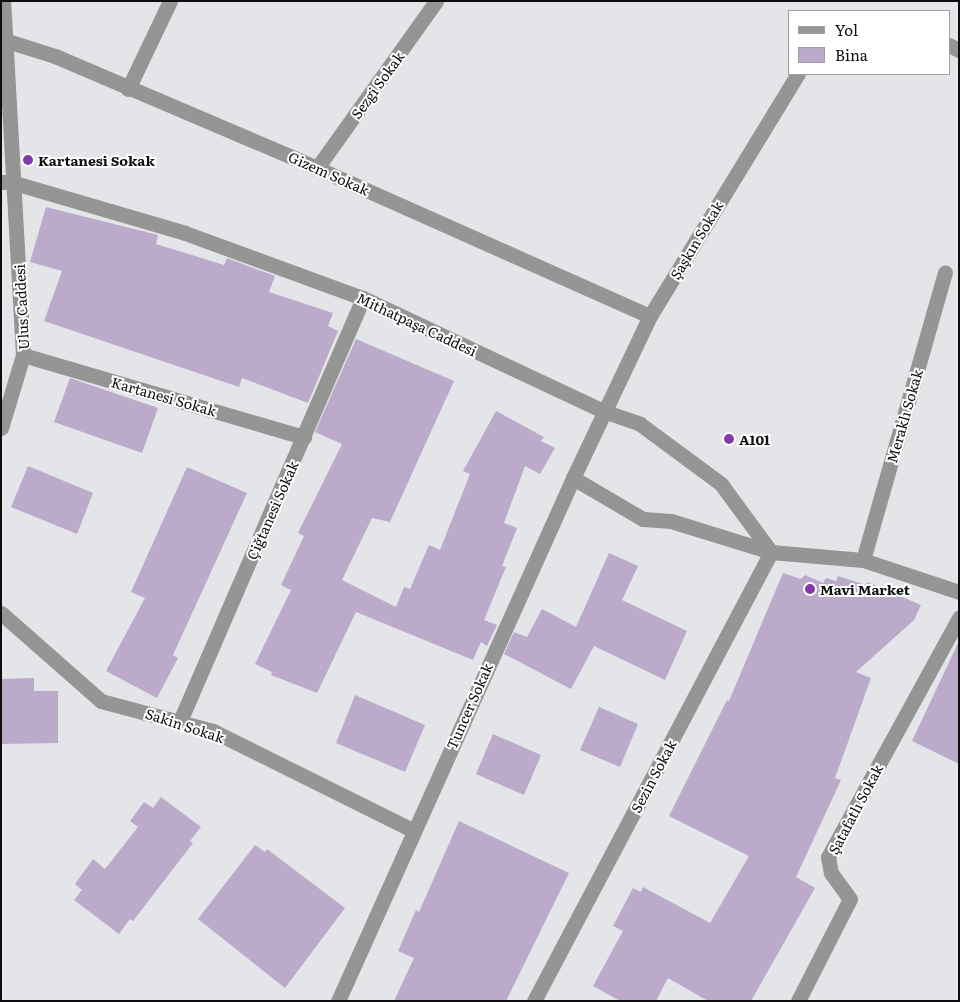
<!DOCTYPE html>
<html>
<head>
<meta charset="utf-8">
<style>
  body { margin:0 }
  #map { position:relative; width:960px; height:1002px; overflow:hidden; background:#e3e5e8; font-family:Literata,serif }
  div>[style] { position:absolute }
  .building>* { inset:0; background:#bbaaca }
  .minor>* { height:15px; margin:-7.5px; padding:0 7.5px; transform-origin:7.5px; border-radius:7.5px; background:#959593 }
  .dots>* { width:14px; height:14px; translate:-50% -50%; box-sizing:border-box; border:2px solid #fff; border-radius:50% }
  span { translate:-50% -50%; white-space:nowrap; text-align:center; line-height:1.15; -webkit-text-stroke:4px #fff; paint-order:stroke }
  .street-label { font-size:14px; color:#0d0e0f }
  .poi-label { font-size:14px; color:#0d0e0f; font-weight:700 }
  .left { translate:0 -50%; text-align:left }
  .frame { position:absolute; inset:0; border:2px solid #0d0e0f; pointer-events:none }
  .legend { position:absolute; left:788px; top:10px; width:162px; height:65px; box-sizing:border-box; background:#fff; border:1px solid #9e9f9f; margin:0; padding:6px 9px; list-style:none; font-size:15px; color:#0d0e0f }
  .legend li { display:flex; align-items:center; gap:10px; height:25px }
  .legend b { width:25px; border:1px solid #9e9f9f }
</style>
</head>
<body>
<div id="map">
  <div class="building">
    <i style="clip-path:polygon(46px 207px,158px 235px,156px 244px,224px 265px,227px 258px,275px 276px,269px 292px,333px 313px,328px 326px,338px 331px,308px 403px,242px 378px,239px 387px,44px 321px,62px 271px,30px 262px)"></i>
    <i style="clip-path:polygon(356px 339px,454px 381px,390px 522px,372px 518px,342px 580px,396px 607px,404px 587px,410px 589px,429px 545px,440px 550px,470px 474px,463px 471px,496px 411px,544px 437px,541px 441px,555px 448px,540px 474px,525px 466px,504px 523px,517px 528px,502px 566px,506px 567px,484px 620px,497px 625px,487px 646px,481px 642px,473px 660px,356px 612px,317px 693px,271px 675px,272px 672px,255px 664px,291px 590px,281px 585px,304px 536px,298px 533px,342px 444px,315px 432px)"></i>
    <i style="clip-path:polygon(70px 378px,158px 408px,142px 453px,54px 422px)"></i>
    <i style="clip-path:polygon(28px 466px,93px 493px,77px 534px,11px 507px)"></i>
    <i style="clip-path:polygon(187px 467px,247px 493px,173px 655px,178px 658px,157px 698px,106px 671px,145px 598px,131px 592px)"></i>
    <i style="clip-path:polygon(609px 553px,638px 566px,622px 600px,687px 631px,665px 680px,594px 646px,571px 689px,504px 654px,514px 632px,527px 637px,542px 609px,576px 627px)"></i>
    <i style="clip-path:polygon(783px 573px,801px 579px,805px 575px,823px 583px,826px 578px,836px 581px,838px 576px,866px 585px,867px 582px,921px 605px,914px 620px,856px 672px,871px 678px,835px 778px,841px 780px,796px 877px,815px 888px,751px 1001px,708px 1001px,668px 978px,656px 1001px,620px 1001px,593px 986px,623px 931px,613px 926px,633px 888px,641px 892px,643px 887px,710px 923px,749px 856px,669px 816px,727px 700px,729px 701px)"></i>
    <i style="clip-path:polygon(959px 641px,959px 764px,912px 741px)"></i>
    <i style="clip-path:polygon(34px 678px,34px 691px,58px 691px,58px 743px,1px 744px,1px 679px)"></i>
    <i style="clip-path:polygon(355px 695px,425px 725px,405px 772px,336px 743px)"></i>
    <i style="clip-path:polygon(599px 707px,638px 724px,620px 767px,580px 750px)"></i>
    <i style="clip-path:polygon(493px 734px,541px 755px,524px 795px,476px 774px)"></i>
    <i style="clip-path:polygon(161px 797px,201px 827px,190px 841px,193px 843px,133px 921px,130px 919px,119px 934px,74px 900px,82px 890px,75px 884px,93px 859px,105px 869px,138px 827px,130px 821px,144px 802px,153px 808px)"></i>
    <i style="clip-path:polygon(459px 821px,569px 873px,506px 1001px,394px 1001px,414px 958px,398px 951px,416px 910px,419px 912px)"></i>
    <i style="clip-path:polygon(255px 845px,265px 852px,267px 849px,345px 908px,285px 988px,198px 919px)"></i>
  </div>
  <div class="minor">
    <i style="left:1px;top:39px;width:57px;rotate:17.5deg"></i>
    <i style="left:55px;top:56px;width:265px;rotate:23.1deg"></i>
    <i style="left:299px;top:160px;width:384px;rotate:24deg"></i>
    <i style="left:949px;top:45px;width:11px;rotate:27deg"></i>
    <i style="left:128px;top:89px;width:98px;rotate:-64.5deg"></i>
    <i style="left:317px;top:168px;width:205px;rotate:-54.5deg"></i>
    <i style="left:1px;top:182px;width:10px"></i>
    <i style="left:11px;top:182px;width:181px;rotate:16.3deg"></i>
    <i style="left:185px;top:233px;width:189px;rotate:20.1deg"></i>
    <i style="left:363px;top:298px;width:265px;rotate:25.2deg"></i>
    <i style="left:603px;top:411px;width:39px;rotate:19deg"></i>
    <i style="left:640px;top:424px;width:101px;rotate:36.5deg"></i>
    <i style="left:721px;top:484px;width:84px;rotate:53.7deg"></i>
    <i style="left:23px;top:355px;width:293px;rotate:16.3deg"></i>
    <i style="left:1px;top:428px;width:76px;rotate:-73.2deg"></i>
    <i style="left:23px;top:355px;width:355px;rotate:-93.2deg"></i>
    <i style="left:573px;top:478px;width:81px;rotate:30.4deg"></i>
    <i style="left:643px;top:519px;width:28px;rotate:4deg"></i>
    <i style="left:671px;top:521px;width:105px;rotate:17.2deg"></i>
    <i style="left:771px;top:552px;width:92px;rotate:5deg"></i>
    <i style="left:863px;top:560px;width:101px;rotate:18.4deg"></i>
    <i style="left:863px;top:560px;width:299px;rotate:-74.1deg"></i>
    <i style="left:1px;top:613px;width:133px;rotate:41.3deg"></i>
    <i style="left:101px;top:701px;width:116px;rotate:15deg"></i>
    <i style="left:213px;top:731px;width:222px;rotate:26.4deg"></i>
    <i style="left:180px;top:721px;width:461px;rotate:-66.6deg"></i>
    <i style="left:338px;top:1001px;width:573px;rotate:-65.8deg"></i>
    <i style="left:573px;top:478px;width:179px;rotate:-64.6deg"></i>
    <i style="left:650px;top:316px;width:284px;rotate:-58.6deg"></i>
    <i style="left:534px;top:1001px;width:508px;rotate:-62.17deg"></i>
    <i style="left:798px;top:1001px;width:114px;rotate:-63deg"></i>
    <i style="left:850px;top:899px;width:32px;rotate:-126deg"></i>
    <i style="left:831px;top:873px;width:16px;rotate:-101deg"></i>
    <i style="left:828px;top:857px;width:273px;rotate:-61.3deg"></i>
  </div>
  <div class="dots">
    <i style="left:28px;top:160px;background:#8439ab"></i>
    <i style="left:729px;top:439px;background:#8439ab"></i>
    <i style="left:810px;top:589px;background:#8439ab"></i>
  </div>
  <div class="street-label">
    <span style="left:377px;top:85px;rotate:-54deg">Sezgi Sokak</span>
    <span style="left:329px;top:173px;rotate:24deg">Gizem Sokak</span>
    <span style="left:696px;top:240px;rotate:-59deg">Şaşkın Sokak</span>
    <span style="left:21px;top:307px;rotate:-93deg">Ulus Caddesi</span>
    <span style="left:417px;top:324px;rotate:25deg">Mithatpaşa Caddesi</span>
    <span style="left:164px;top:396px;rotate:16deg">Kartanesi Sokak</span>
    <span style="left:904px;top:416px;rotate:-74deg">Meraklı Sokak</span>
    <span style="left:272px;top:510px;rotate:-66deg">Çiğtanesi Sokak</span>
    <span style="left:469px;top:706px;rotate:-66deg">Tuncer Sokak</span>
    <span style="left:185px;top:725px;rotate:18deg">Sakin Sokak</span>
    <span style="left:653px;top:776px;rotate:-62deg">Sezin Sokak</span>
    <span style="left:855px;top:809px;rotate:-62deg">Şatafatlı Sokak</span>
  </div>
  <div class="poi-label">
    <span class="left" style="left:38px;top:160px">Kartanesi̇ Sokak</span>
    <span class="left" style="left:739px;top:439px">A101</span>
    <span class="left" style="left:820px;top:589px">Mavi Market</span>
  </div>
  <div class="frame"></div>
  <ul class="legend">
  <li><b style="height:6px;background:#959593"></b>Yol</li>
  <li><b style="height:14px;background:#bbaaca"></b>Bina</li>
  </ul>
</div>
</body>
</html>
